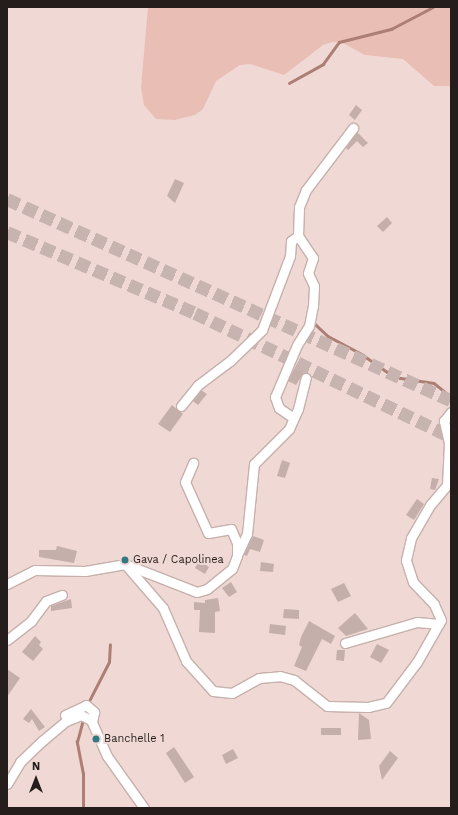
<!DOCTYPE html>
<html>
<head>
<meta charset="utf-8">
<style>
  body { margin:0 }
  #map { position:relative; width:458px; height:815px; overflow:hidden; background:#f0d9d4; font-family:"Work Sans",sans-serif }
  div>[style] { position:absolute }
  .green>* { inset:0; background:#e9beb5 }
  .stream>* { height:2.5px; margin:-1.25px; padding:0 1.25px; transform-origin:1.25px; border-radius:1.25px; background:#ac7e74 }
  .building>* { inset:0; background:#c5afab }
  .highway-tunnel>* { height:13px; margin-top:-6.5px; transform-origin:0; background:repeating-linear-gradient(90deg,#c7b3af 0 13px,transparent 0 19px) }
  .roads { filter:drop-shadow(1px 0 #c6b0ac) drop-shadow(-1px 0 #c6b0ac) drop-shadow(0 1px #c6b0ac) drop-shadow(0 -1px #c6b0ac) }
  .minor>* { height:9px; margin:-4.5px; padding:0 4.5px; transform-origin:4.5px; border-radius:4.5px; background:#fff }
  .dots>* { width:11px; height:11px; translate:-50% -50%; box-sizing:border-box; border:2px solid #f0d9d4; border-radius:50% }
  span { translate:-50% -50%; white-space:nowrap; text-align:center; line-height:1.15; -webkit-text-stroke:4px #f0d9d4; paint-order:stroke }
  .poi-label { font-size:11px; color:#251d1c }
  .left { translate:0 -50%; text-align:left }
  .frame { position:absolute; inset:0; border:8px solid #251d1c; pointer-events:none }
  .north { position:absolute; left:16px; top:759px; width:40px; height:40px; -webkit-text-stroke:3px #f0d9d4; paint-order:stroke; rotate:0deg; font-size:11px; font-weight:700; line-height:16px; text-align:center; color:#251d1c }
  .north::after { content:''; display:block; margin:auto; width:14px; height:18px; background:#251d1c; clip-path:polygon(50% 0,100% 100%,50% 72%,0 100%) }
</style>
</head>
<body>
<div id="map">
  <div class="green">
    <i style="clip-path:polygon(148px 7px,451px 7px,451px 86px,434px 86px,403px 59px,365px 55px,341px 42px,332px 42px,323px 45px,284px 75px,250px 64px,240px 65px,216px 81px,203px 109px,195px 115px,175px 120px,156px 119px,144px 105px,141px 87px)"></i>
  </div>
  <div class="stream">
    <i style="left:289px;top:83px;width:39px;rotate:-29deg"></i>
    <i style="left:323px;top:64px;width:27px;rotate:-54deg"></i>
    <i style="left:339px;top:42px;width:54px;rotate:-14deg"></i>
    <i style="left:391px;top:29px;width:47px;rotate:-27.6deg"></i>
    <i style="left:314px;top:323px;width:19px;rotate:43deg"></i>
    <i style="left:328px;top:336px;width:40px;rotate:28deg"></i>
    <i style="left:363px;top:355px;width:38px;rotate:35deg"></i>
    <i style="left:394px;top:377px;width:40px;rotate:8.5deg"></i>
    <i style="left:434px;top:383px;width:22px;rotate:39deg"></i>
    <i style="left:88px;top:703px;width:46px;rotate:-62.9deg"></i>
    <i style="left:109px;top:662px;width:17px;rotate:-87deg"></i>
    <i style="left:83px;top:808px;width:34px;rotate:-90deg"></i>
    <i style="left:83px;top:774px;width:33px;rotate:-101deg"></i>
    <i style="left:77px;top:742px;width:35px;rotate:-75deg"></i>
  </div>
  <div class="building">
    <i style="clip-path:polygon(356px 105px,362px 110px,355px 120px,349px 115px)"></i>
    <i style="clip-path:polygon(357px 132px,368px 143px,363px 147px,357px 141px,348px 150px,346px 148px)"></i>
    <i style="clip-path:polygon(175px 179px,184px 183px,175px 203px,167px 196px)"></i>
    <i style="clip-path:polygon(387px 217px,392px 223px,383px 232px,377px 226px)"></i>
    <i style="clip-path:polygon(298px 362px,307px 367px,296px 385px,288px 381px)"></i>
    <i style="clip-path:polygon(201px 390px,207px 394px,198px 405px,193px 401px)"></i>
    <i style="clip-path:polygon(172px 405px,183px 414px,170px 432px,158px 424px)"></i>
    <i style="clip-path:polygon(282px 460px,290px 463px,285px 478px,277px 476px)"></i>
    <i style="clip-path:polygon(432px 478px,439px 479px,435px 490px,430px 489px)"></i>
    <i style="clip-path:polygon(417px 499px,424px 504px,414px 520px,406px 515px)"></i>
    <i style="clip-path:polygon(253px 536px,264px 540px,260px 552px,250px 549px,247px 556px,244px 555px)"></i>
    <i style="clip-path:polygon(57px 546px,77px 551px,74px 563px,39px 557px,39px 550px,56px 550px)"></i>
    <i style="clip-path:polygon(199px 561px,209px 567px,205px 574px,195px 568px)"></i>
    <i style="clip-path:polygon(261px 562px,274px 564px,273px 572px,260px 571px)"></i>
    <i style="clip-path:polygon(231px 582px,237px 592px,229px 597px,222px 588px)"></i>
    <i style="clip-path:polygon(344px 583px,351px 596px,338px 602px,331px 589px)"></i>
    <i style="clip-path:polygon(218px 598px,220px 611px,215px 612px,215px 633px,199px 632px,200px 610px,194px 610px,194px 602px,205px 603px,205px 600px)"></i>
    <i style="clip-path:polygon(71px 599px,72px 608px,51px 611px,51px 606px)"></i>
    <i style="clip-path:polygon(284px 609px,299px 610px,299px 619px,283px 618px)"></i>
    <i style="clip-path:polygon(355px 613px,368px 629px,346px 636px,338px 628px)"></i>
    <i style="clip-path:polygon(309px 621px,335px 636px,331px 644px,322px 639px,306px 671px,294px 666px,302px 647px,299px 645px,301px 637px)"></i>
    <i style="clip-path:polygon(270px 624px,286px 626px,285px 635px,269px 633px)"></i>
    <i style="clip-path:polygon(35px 636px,41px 642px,39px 645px,43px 649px,33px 661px,22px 652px)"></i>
    <i style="clip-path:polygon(377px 644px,389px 650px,381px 663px,370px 657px)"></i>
    <i style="clip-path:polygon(337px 650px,345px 650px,344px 661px,336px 660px)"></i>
    <i style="clip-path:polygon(7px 669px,20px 678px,7px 697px)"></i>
    <i style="clip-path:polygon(31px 709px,45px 727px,39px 731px,32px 719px,29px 723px,23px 719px)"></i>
    <i style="clip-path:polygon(359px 713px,369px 720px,371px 739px,358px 740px)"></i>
    <i style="clip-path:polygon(321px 728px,341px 728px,341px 735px,321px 735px)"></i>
    <i style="clip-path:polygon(174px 747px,194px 777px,185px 783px,166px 753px)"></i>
    <i style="clip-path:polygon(233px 749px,238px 758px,226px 764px,222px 755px)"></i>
    <i style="clip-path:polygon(390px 751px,398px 758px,382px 780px,379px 766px)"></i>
  </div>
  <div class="highway-tunnel">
    <i style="left:7px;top:199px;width:487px;rotate:24.4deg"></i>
    <i style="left:7px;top:232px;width:205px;rotate:23.3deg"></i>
    <i style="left:195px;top:313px;width:284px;rotate:25.8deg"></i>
  </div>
  <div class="roads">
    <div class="minor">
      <i style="left:181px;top:406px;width:27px;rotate:-51deg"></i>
      <i style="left:198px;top:385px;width:40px;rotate:-37deg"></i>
      <i style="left:230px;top:361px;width:45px;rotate:-44.1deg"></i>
      <i style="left:262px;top:330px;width:79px;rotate:-69.3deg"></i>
      <i style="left:290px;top:256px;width:15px;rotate:-86deg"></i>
      <i style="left:291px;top:241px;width:9px;rotate:-36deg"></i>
      <i style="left:292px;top:417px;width:16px;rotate:-145deg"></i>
      <i style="left:279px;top:408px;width:12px;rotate:-110deg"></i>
      <i style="left:275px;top:397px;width:56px;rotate:-67.1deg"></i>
      <i style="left:297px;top:345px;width:22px;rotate:-58deg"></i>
      <i style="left:309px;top:326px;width:20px;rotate:-79deg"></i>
      <i style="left:313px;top:306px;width:20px;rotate:-87deg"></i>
      <i style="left:314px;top:286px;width:14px;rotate:-115deg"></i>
      <i style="left:308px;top:273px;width:16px;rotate:-72deg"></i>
      <i style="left:313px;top:258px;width:27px;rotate:-124deg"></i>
      <i style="left:298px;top:236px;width:29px;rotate:-88deg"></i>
      <i style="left:299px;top:207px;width:18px;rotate:-68deg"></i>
      <i style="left:306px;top:190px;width:78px;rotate:-52.8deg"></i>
      <i style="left:238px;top:553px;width:21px;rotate:-65deg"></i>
      <i style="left:247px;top:534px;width:70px;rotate:-84.3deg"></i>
      <i style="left:254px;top:464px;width:49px;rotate:-45deg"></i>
      <i style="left:289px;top:429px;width:22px;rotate:-66deg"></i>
      <i style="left:298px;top:409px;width:32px;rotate:-76deg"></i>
      <i style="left:125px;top:564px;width:58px;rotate:49.2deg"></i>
      <i style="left:163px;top:608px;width:58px;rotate:66.5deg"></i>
      <i style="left:186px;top:661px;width:40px;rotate:48deg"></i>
      <i style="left:213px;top:691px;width:19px;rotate:6deg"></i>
      <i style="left:232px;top:693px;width:31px;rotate:-29deg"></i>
      <i style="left:259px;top:678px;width:21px;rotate:-5deg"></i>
      <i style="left:280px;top:676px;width:15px;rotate:16deg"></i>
      <i style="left:294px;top:680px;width:42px;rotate:38.2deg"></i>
      <i style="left:327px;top:706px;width:41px;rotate:1.4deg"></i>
      <i style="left:368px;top:707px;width:18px;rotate:-13deg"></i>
      <i style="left:386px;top:703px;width:51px;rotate:-52.9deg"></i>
      <i style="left:417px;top:662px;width:48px;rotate:-60.3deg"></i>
      <i style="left:441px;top:620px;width:17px;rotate:-114deg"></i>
      <i style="left:434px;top:604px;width:30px;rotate:-134deg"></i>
      <i style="left:413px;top:582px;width:23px;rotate:-108deg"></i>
      <i style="left:406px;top:560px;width:23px;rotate:-77deg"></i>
      <i style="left:411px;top:538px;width:39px;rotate:-60deg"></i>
      <i style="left:431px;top:504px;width:25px;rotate:-50deg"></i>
      <i style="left:447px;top:485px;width:42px;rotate:-87.3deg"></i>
      <i style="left:449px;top:443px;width:23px;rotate:-103deg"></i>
      <i style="left:444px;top:421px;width:11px;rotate:-52deg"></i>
      <i style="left:7px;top:584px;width:31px;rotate:-27deg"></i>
      <i style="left:35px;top:570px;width:50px;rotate:1.1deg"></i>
      <i style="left:85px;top:571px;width:41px;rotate:-9.9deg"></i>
      <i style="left:125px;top:564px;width:77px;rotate:21.3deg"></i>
      <i style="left:197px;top:592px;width:10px;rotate:-17deg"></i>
      <i style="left:207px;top:589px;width:32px;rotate:-39deg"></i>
      <i style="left:232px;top:569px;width:14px;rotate:-69deg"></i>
      <i style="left:237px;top:556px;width:13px;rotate:-90deg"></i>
      <i style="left:237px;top:543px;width:15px;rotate:-113deg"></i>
      <i style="left:231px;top:529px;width:23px;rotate:170deg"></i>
      <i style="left:208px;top:533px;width:56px;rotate:-114.3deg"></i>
      <i style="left:185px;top:482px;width:21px;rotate:-67deg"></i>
      <i style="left:7px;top:640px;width:31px;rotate:-38deg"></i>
      <i style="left:31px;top:621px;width:25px;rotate:-53deg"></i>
      <i style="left:46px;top:601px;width:17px;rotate:-21deg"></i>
      <i style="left:345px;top:643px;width:75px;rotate:-16.3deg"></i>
      <i style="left:417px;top:622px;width:22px;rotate:5deg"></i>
      <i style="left:65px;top:715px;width:23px;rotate:-25deg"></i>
      <i style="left:86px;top:705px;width:11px;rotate:41deg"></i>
      <i style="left:94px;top:712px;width:10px;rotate:101deg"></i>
      <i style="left:7px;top:784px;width:26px;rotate:-59deg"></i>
      <i style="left:20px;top:762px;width:30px;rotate:-44deg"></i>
      <i style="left:42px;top:741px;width:31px;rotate:-40deg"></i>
      <i style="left:66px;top:721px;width:16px;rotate:-22deg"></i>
      <i style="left:81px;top:715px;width:11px;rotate:27deg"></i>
      <i style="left:91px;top:720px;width:39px;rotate:66deg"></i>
      <i style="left:107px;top:756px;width:64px;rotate:54.6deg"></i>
    </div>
  </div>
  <div class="dots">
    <i style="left:125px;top:560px;background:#317784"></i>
    <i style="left:96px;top:739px;background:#317784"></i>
  </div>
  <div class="poi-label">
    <span class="left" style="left:133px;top:560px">Gava / Capolinea</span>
    <span class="left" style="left:104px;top:739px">Banchelle 1</span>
  </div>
  <div class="frame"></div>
  <div class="north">N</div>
</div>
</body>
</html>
